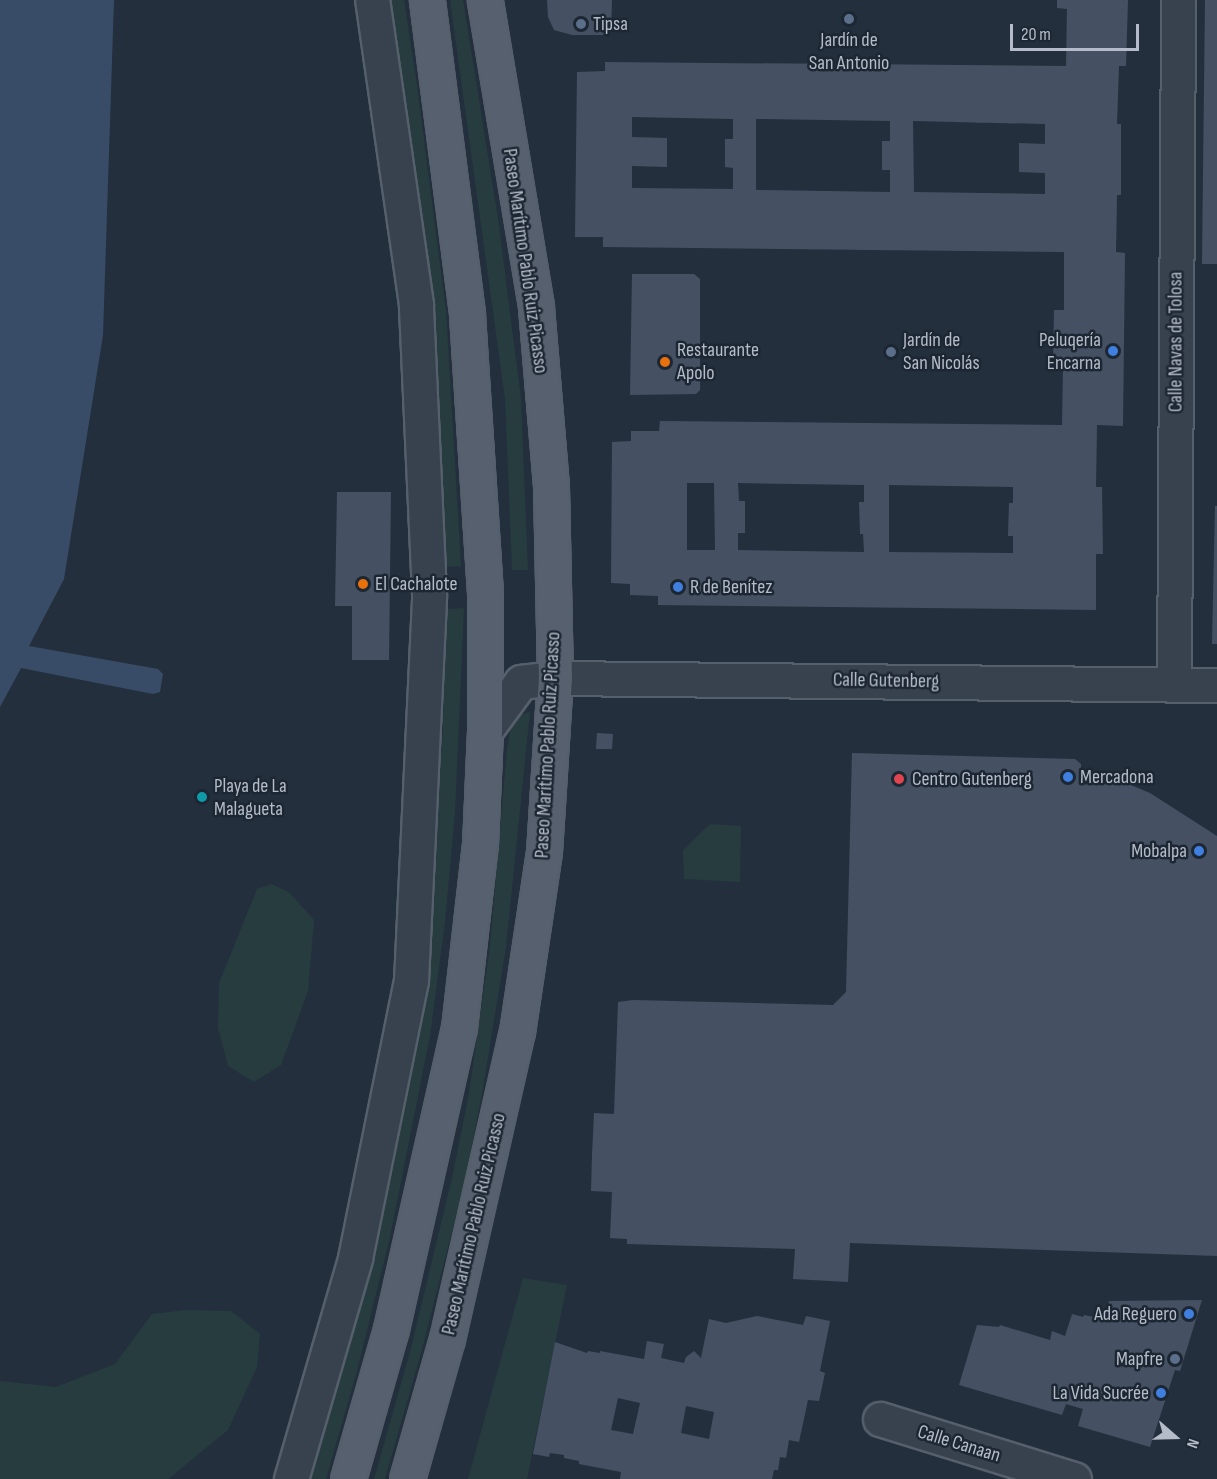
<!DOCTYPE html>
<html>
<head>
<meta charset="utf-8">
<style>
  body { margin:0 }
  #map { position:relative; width:1217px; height:1479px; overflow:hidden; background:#242f3e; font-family:"Sofia Sans Condensed",sans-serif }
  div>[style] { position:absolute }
  .green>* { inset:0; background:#263c3f }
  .water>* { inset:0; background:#394c67 }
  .building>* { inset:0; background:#455162 }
  .roads { filter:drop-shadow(2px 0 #565f6c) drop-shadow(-2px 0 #565f6c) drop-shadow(0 2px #565f6c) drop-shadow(0 -2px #565f6c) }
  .pedestrian>* { height:33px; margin:-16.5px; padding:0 16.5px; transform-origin:16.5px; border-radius:16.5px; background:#38414e }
  .minor>* { height:33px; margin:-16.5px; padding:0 16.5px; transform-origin:16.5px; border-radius:16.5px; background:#38414e }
  .primary>* { height:33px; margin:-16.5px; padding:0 16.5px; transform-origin:16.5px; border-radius:16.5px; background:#56606e }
  .dots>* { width:16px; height:16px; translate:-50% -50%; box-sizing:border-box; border:3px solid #1d2633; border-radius:50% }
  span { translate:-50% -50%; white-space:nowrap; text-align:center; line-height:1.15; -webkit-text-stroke:5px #1d2633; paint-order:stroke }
  .poi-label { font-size:20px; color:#b4bcc9 }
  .left { translate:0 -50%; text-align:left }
  .right { translate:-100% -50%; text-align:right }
  .street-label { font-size:20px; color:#b4bcc9 }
  .north { position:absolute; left:1145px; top:1407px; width:60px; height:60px; -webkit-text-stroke:4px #1d2633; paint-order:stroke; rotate:110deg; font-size:16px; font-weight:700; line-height:24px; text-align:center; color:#b4bcc9 }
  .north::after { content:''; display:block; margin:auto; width:21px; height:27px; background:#b4bcc9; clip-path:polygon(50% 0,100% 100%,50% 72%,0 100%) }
  .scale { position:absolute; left:1010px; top:24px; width:129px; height:27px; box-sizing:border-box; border:3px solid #b4bcc9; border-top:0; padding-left:8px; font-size:18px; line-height:21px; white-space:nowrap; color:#b4bcc9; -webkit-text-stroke:4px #1d2633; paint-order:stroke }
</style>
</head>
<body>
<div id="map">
  <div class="green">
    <i style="clip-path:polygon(387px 0,404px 0,417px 85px,446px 311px,461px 566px,443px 567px)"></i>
    <i style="clip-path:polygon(450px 0,463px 0,499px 225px,521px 399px,528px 570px,512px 570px,505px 399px)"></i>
    <i style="clip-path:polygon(464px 608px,455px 813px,445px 922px,430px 1036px,390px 1237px,357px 1371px,326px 1479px,305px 1479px,429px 918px,443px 729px,445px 609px)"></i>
    <i style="clip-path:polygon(530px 712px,506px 947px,482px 1094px,465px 1180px,421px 1353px,385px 1479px,374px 1479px,410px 1352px,452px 1178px,469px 1093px,490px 946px,507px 749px,511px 728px,520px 715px)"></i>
    <i style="clip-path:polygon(710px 824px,741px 826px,740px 882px,684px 879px,683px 850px)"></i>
    <i style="clip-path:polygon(271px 884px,289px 892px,314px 920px,308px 991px,281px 1065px,254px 1082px,228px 1066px,218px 1028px,219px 983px,257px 889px)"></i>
    <i style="clip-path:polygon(523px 1278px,567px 1285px,527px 1479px,468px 1479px)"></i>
    <i style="clip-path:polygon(186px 1310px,231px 1311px,260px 1334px,257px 1367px,228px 1430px,168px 1479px,0 1479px,0 1381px,56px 1387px,115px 1364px,152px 1314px)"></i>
  </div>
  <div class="water">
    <i style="clip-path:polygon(0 0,114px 0,103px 335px,64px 579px,29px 646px,158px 669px,163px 674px,160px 692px,153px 694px,21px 668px,0 707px)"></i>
  </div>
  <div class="building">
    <i style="clip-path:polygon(547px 0,612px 0,611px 30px,604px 35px,572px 35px,554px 30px,548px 17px)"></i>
    <i style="clip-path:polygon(evenodd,1057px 0,1128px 0,1126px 66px,1119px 66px,1117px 124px,1121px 124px,1121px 195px,1117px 195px,1116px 252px,1125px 253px,1123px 426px,1097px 425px,1096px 487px,1102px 487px,1103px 554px,1096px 554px,1096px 610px,658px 605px,658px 596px,630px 595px,630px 584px,611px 583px,612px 442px,631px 441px,631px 431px,659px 431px,660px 421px,1062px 425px,1063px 367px,1053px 367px,1054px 310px,1064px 310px,1064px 252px,603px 247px,603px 237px,575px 237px,577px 72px,605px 71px,605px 62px,1066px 66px,1067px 9px,1057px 8px,1057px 0,632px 117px,733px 119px,733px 139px,725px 139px,725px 167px,733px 168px,733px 189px,632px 188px,632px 166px,667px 167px,667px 138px,632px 137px,632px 117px,1057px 0,756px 119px,890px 121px,890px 141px,882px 141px,882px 170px,890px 170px,890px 192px,756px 190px,756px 119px,1057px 0,913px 121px,1045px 124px,1045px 144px,1019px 143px,1019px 172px,1045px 173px,1045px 194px,914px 192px,913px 121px,1057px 0,687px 483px,714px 483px,715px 550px,687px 550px,687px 483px,1057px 0,738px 483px,864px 485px,864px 502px,859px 502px,860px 534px,863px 534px,864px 552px,738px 550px,738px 533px,745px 533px,745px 501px,739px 501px,738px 483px,1057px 0,889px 485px,1013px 487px,1013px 503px,1009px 503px,1008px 536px,1013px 536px,1013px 553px,889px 552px,889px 485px)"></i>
    <i style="clip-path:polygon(1205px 0,1217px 0,1217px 264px,1202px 264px)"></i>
    <i style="clip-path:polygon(632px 274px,694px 274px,700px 279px,700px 390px,696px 394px,630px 395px)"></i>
    <i style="clip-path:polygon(337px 492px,391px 492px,389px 660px,352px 660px,352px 606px,335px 606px)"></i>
    <i style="clip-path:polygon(1215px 506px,1217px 506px,1217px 644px,1212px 644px)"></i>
    <i style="clip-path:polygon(597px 733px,613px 734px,612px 749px,596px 749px)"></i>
    <i style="clip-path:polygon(852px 753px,1075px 759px,1081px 764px,1081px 776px,1126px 783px,1150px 793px,1217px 836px,1217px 1256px,850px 1243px,848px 1282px,793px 1279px,795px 1249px,627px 1244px,627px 1239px,610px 1238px,612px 1192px,591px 1191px,592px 1155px,594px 1113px,614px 1114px,618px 1002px,633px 1000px,833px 1005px,846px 992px)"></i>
    <i style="clip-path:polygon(1202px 1300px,1180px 1371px,1175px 1370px,1150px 1447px,1078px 1426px,1083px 1409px,1066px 1404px,1062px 1415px,959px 1385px,977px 1325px,999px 1327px,1000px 1325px,1050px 1340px,1052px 1331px,1065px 1336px,1072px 1314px,1083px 1317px,1084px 1315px,1094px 1317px,1095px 1313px,1105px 1316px,1109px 1301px)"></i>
    <i style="clip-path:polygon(evenodd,757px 1316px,803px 1325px,806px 1316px,830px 1321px,820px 1371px,825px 1373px,819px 1401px,808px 1400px,799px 1442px,789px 1440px,786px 1458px,780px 1457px,778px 1470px,774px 1470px,772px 1479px,620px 1479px,621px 1472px,579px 1464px,579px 1461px,564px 1458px,564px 1455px,550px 1453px,549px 1457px,533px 1454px,555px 1342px,587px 1353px,588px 1351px,600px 1353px,600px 1351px,644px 1359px,647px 1341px,664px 1344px,661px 1358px,684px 1363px,686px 1357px,694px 1351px,701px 1358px,709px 1319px,726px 1323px,757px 1316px,618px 1398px,640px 1403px,633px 1434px,611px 1430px,618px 1398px,757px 1316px,686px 1406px,714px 1412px,709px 1439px,681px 1433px,686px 1406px)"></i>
  </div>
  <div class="roads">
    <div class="pedestrian">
      <i style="left:291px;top:1479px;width:230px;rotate:-73.8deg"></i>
      <i style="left:355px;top:1258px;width:283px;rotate:-78.6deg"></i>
      <i style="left:411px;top:981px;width:387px;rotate:-87.3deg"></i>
      <i style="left:429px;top:594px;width:290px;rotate:-92.6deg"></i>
      <i style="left:416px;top:304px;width:307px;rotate:-98.2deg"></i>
    </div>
    <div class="minor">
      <i style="left:1174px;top:684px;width:684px;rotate:-89.66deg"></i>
      <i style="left:485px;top:731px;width:61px;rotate:-53.7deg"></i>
      <i style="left:521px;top:682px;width:34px;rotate:-7deg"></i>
      <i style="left:555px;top:678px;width:662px;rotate:0.61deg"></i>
      <i style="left:880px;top:1419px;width:203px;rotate:17.2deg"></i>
    </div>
    <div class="primary">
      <i style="left:348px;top:1479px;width:156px;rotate:-74deg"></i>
      <i style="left:391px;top:1329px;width:309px;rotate:-77.3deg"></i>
      <i style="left:459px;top:1028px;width:184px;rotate:-83.5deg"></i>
      <i style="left:480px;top:845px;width:114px;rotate:-87.5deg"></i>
      <i style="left:485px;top:731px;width:138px;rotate:-90deg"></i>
      <i style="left:485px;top:593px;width:281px;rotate:-93.7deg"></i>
      <i style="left:467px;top:313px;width:316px;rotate:-97.3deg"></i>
      <i style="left:407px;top:1479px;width:146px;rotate:-74.1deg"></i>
      <i style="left:447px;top:1339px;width:315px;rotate:-77.2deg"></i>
      <i style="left:517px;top:1032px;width:182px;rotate:-81.5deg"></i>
      <i style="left:544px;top:852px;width:174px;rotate:-86.4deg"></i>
      <i style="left:555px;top:678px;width:192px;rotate:-91.2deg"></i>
      <i style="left:551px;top:486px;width:181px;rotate:-94.8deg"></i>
      <i style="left:536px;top:306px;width:310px;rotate:-99.5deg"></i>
    </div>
  </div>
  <div class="dots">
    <i style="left:849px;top:19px;background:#5c6f8a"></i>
    <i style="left:581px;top:24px;background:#5c6f8a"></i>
    <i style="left:1113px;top:351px;background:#3f7fe0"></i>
    <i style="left:891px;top:352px;background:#5c6f8a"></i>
    <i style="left:665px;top:362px;background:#e8710a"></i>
    <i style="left:363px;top:584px;background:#e8710a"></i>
    <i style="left:678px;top:587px;background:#3f7fe0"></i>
    <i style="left:1068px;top:777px;background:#3f7fe0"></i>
    <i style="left:899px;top:779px;background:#e0444e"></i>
    <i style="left:202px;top:797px;background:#0f9aa8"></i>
    <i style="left:1199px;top:851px;background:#3f7fe0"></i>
    <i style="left:1189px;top:1314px;background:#3f7fe0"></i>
    <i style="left:1175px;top:1359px;background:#5c6f8a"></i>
    <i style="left:1161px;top:1393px;background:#3f7fe0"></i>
  </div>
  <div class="poi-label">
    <span class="left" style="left:593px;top:24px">Tipsa</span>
    <span style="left:849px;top:52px">Jardín de<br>San Antonio</span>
    <span class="left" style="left:903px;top:352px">Jardín de<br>San Nicolás</span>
    <span class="right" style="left:1101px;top:352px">Peluqería<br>Encarna</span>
    <span class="left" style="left:677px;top:362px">Restaurante<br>Apolo</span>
    <span class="left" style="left:375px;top:584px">El Cachalote</span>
    <span class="left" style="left:690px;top:587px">R de Benítez</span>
    <span class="left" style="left:1080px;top:777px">Mercadona</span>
    <span class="left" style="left:912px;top:779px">Centro Gutenberg</span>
    <span class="left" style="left:214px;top:798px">Playa de La<br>Malagueta</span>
    <span class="right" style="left:1187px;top:851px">Mobalpa</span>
    <span class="right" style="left:1177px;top:1314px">Ada Reguero</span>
    <span class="right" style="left:1163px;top:1359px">Mapfre</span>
    <span class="right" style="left:1149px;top:1393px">La Vida Sucrée</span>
  </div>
  <div class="street-label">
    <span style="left:525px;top:261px;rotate:82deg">Paseo Marítimo Pablo Ruiz Picasso</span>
    <span style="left:1176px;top:342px;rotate:-90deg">Calle Navas de Tolosa</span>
    <span style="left:886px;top:681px;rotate:1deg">Calle Gutenberg</span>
    <span style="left:548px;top:745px;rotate:-87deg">Paseo Marítimo Pablo Ruiz Picasso</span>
    <span style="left:474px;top:1224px;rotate:-77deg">Paseo Marítimo Pablo Ruiz Picasso</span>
    <span style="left:959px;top:1444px;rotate:17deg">Calle Canaan</span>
  </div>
  <div class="north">N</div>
  <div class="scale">20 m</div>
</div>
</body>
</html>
